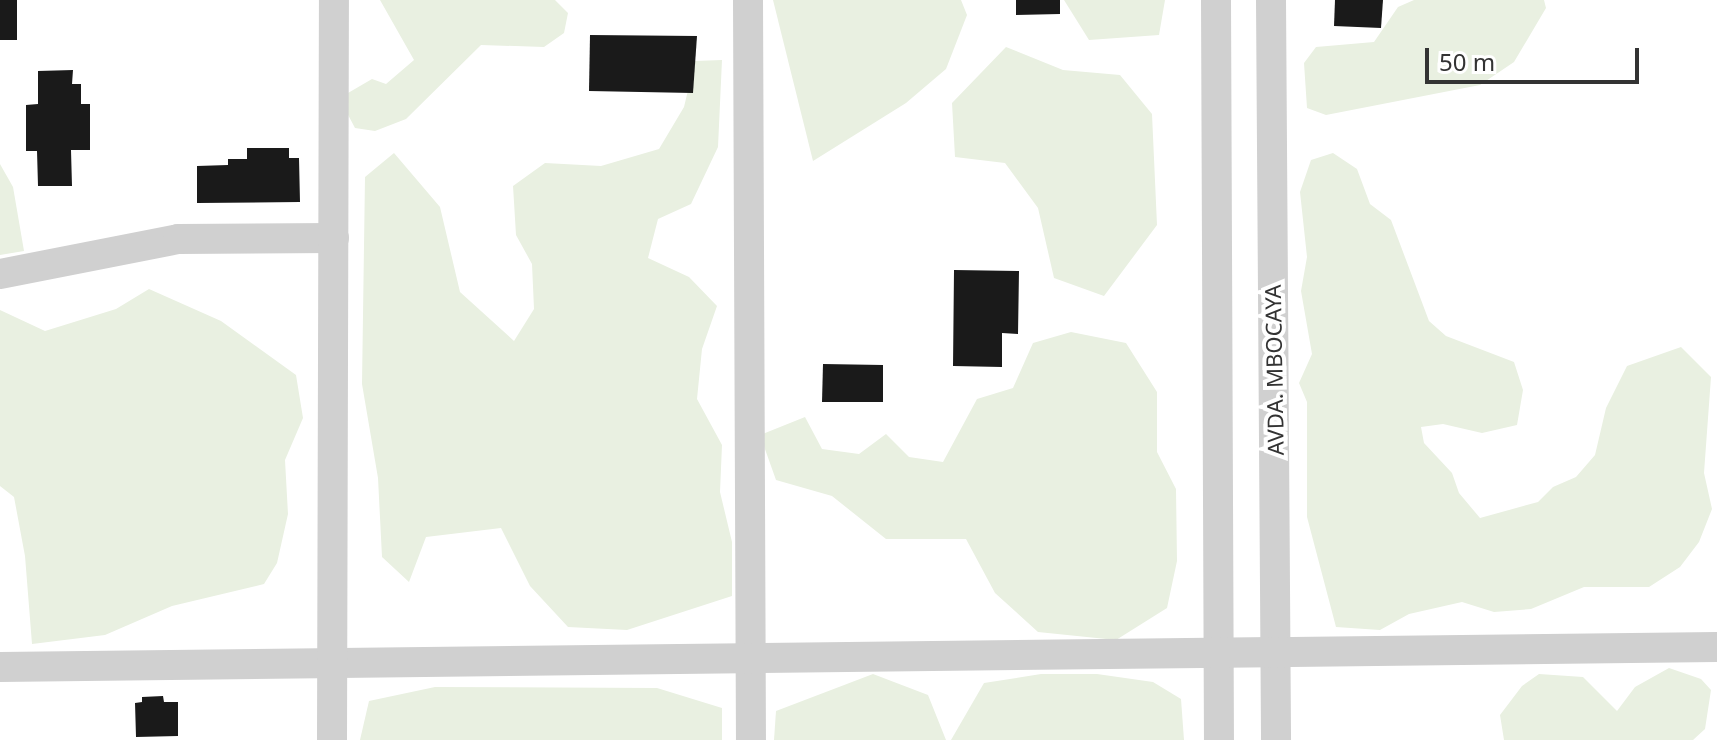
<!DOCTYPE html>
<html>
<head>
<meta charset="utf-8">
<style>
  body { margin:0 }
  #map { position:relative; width:1717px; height:740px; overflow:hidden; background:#fff; font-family:"Noto Sans",sans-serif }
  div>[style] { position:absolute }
  .green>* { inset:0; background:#e9f0e1 }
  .building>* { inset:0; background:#1a1a1a }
  .street>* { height:30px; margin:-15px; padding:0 15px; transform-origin:15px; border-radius:15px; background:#d0d0d0 }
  span { translate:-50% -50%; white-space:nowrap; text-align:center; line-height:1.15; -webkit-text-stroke:8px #fff; paint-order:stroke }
  .street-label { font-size:22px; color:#333 }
  .scale { position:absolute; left:1425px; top:48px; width:214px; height:36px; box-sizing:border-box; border:4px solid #333; border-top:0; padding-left:10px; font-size:24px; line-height:28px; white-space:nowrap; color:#333; -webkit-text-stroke:6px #fff; paint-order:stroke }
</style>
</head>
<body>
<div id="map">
  <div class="green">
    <i style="clip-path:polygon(380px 0,555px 0,568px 13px,564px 33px,544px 47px,481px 45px,406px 119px,375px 131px,355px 128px,346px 111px,348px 93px,372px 79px,386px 84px,414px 60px)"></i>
    <i style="clip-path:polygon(773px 0,961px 0,967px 15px,946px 69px,906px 103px,813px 161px)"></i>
    <i style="clip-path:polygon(1064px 0,1165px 0,1159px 35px,1089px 40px)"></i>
    <i style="clip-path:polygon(1414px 0,1544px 0,1546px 8px,1514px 62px,1480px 85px,1326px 115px,1307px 108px,1304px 63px,1316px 47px,1374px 42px,1398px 7px)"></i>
    <i style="clip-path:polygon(1006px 47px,1063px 70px,1120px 75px,1152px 114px,1157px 225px,1104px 296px,1054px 278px,1038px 208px,1005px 163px,955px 157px,952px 103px)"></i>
    <i style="clip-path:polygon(722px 60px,718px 147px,691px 204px,658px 219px,648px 258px,689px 277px,717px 306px,702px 349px,697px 399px,722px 445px,720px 492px,732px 542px,732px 596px,627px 630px,568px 627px,530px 586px,501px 528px,426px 537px,409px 582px,382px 557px,378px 478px,362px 384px,365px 177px,394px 153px,440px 207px,460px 292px,514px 341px,534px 309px,532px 264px,516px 235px,513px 186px,545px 163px,601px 166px,659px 149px,684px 107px,695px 61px)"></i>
    <i style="clip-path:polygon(1333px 153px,1357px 169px,1370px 204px,1391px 220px,1429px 321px,1446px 336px,1514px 362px,1523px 390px,1517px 425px,1482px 433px,1443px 424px,1421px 427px,1424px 443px,1452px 473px,1459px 493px,1480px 518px,1538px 502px,1553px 487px,1576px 477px,1595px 455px,1606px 408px,1627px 366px,1681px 347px,1711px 377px,1704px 473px,1712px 509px,1699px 542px,1680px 567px,1649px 587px,1584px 587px,1531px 609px,1494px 612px,1462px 602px,1409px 614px,1380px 630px,1336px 627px,1307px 517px,1307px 402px,1299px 383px,1312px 354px,1301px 291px,1307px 257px,1300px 192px,1311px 160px)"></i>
    <i style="clip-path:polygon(0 164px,13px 187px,24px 251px,0 255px)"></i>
    <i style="clip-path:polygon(149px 289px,221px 321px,296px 375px,303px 418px,285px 460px,288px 514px,277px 563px,264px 584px,172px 606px,105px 635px,32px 644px,25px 556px,14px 497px,0 486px,0 310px,45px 331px,116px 309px)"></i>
    <i style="clip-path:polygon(1071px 332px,1126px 343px,1157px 392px,1157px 452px,1176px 489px,1177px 561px,1167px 608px,1116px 640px,1038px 632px,995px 593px,966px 539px,886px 539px,832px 496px,776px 480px,760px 435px,805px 417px,822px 449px,859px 454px,886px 434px,909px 457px,943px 462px,977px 399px,1013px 388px,1033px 343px)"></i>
    <i style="clip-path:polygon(1669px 668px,1701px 679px,1711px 690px,1705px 729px,1693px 740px,1504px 740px,1500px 715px,1522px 686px,1539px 674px,1583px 677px,1617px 711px,1635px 687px)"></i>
    <i style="clip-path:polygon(873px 674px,928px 695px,946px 740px,774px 740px,776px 711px)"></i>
    <i style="clip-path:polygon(1041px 674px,1097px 674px,1153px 682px,1181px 699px,1184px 740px,951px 740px,984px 683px)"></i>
    <i style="clip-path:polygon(435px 687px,657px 688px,722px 708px,722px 740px,360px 740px,369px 701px)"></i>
  </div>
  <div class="building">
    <i style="clip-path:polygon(0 0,17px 0,17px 40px,0 40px)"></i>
    <i style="clip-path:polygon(1016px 0,1060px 0,1060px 14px,1016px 15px)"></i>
    <i style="clip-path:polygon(1335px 0,1383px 0,1381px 28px,1334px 26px)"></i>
    <i style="clip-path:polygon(590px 35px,697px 36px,693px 93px,589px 91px)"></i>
    <i style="clip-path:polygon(73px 70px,72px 84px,81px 84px,81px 104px,90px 104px,90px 150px,71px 150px,72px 186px,38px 186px,37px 151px,26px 151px,26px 105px,38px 104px,38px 71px)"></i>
    <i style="clip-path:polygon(247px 148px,289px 148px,289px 158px,299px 158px,300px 202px,197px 203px,197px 166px,228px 165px,228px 159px,247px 159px)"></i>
    <i style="clip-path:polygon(954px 270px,1019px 271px,1018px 334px,1002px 333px,1002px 367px,953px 366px)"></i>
    <i style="clip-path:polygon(823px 364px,883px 365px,883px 402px,822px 402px)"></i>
    <i style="clip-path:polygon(163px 696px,164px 702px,178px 702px,178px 736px,136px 737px,135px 703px,142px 702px,142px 697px)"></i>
  </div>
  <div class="street">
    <i style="left:748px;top:0;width:740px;rotate:89.77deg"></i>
    <i style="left:1216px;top:0;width:740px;rotate:89.77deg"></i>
    <i style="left:1271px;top:0;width:740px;rotate:89.61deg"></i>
    <i style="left:0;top:274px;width:181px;rotate:-11.1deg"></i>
    <i style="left:178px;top:239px;width:156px;rotate:-0.4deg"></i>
    <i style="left:0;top:667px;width:1717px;rotate:-0.67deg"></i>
    <i style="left:332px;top:740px;width:740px;rotate:-89.85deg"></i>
  </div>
  <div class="street-label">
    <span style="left:1274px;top:370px;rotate:-91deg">AVDA. MBOCAYA</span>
  </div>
  <div class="scale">50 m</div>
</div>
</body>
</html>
